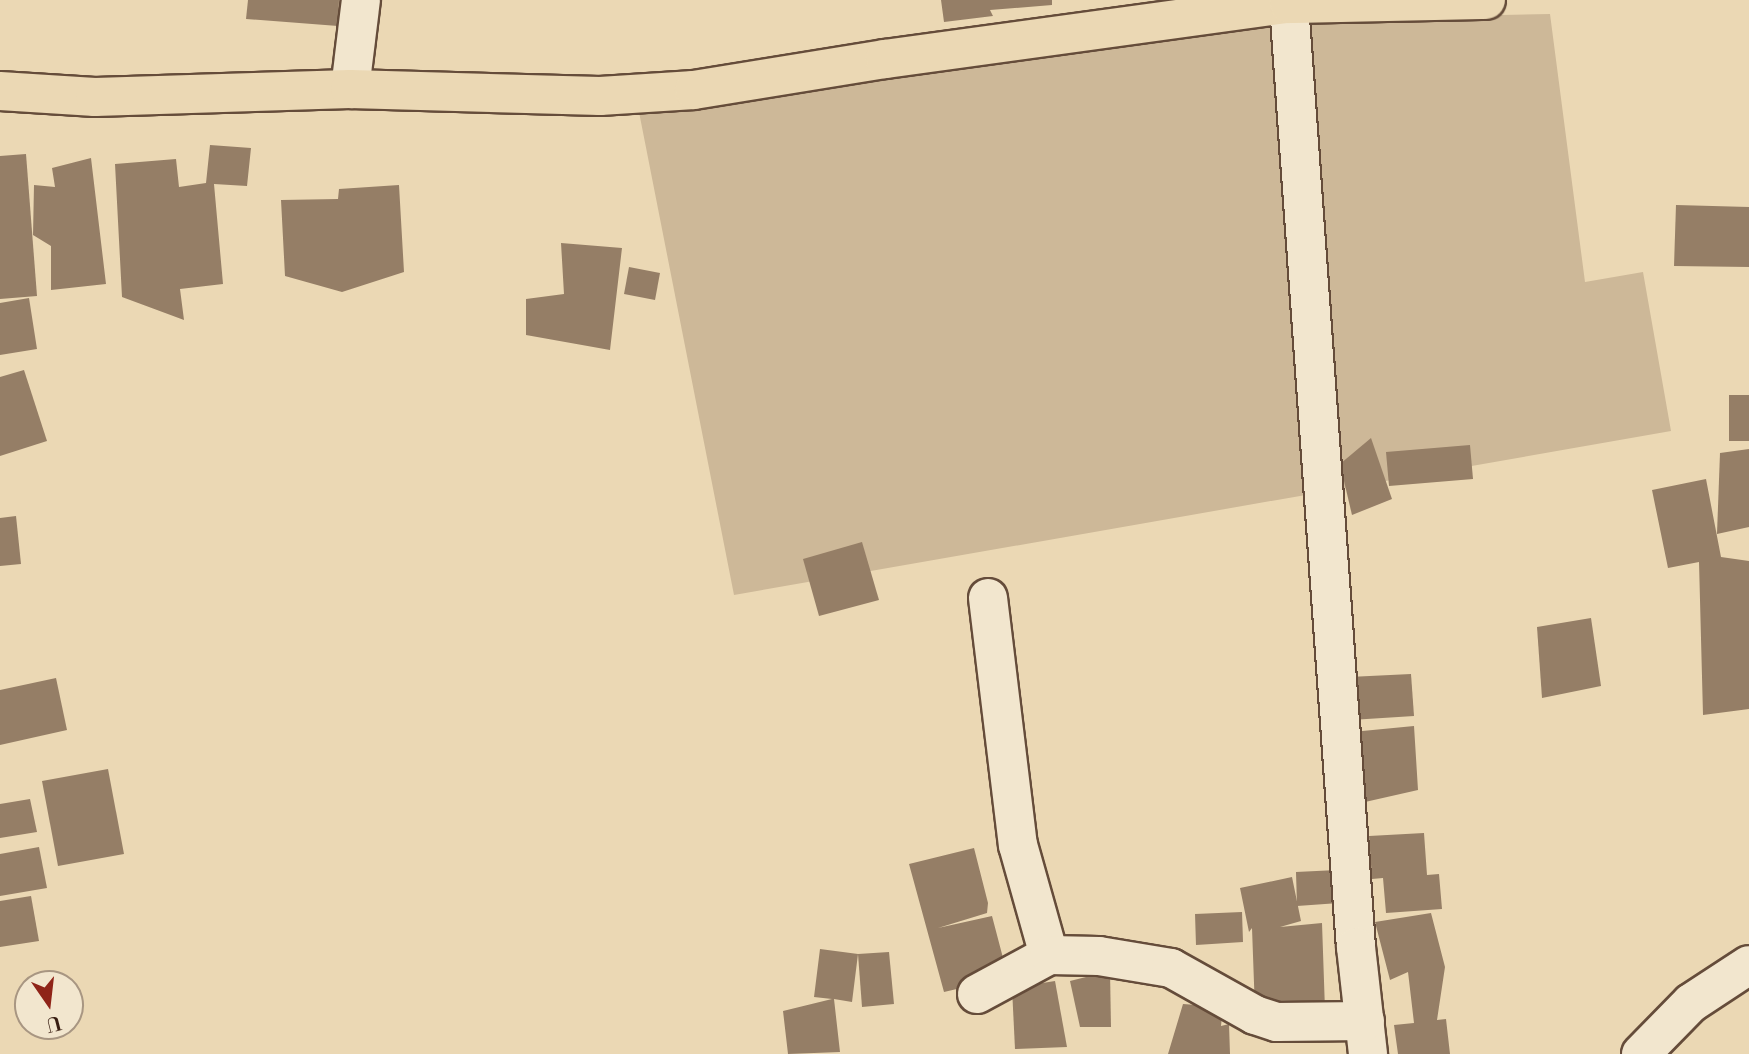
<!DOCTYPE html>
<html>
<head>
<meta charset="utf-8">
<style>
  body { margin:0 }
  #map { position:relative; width:1749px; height:1054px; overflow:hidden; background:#ebd8b4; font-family:"Libre Bodoni",serif }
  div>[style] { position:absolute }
  .green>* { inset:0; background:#cdb898 }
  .building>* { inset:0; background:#957e66 }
  .roads { filter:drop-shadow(2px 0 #654c3a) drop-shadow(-2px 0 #654c3a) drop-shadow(0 2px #654c3a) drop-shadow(0 -2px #654c3a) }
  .minor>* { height:38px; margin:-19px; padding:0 19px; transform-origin:19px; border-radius:19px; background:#f2e6ce }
  .major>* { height:38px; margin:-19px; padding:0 19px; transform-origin:19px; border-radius:19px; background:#ebd8b4 }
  span { translate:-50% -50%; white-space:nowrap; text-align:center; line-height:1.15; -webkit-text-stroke:7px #f2e6ce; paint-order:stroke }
  .north { position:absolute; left:14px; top:970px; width:70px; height:70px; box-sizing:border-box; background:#f2e6ce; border:2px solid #a89682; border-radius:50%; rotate:166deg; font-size:19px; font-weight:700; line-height:28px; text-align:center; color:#381d11 }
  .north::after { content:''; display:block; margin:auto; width:24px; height:32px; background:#8f2418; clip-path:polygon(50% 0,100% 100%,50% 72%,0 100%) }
</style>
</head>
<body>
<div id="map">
  <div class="green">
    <i style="clip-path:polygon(1550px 14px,1585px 282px,1643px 272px,1671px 431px,734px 595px,639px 112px,1264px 20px)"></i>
  </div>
  <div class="building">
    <i style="clip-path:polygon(248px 0,339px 0,338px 26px,246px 19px)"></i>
    <i style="clip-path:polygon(941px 0,1052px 0,1052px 5px,990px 10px,993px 16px,944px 22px)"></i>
    <i style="clip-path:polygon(210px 145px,251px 148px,247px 186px,214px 184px,223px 284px,180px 289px,184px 320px,122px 297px,115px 164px,176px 159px,179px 187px,206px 183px)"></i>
    <i style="clip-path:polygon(26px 154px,37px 296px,0 299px,0 156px)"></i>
    <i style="clip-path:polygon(91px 158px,106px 284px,51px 290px,51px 246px,33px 235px,34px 185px,55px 187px,52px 168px)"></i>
    <i style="clip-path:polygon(399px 185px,404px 272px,342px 292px,285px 276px,281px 200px,338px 199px,339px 189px)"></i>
    <i style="clip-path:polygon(1676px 205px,1749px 207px,1749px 267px,1674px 266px)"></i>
    <i style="clip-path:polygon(561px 243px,622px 248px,610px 350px,526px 335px,526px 299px,564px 294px)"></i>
    <i style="clip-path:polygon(629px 267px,660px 273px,655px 300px,624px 294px)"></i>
    <i style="clip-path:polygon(29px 298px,37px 349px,0 355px,0 303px)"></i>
    <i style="clip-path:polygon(24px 370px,47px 441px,0 456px,0 377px)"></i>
    <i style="clip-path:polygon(1729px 395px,1749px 395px,1749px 441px,1729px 441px)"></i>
    <i style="clip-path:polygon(1371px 438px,1392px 499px,1352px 515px,1340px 464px)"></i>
    <i style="clip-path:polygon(1470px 445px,1473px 479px,1389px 486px,1386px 452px)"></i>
    <i style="clip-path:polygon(1749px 449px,1749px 527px,1717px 534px,1720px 453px)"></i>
    <i style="clip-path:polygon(1706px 479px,1721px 557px,1749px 561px,1749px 709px,1703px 715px,1699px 562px,1668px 568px,1652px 490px)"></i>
    <i style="clip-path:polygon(16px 516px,21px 564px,0 566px,0 518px)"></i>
    <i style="clip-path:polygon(862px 542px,879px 600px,819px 616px,803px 559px)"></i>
    <i style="clip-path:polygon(1591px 618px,1601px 686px,1542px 698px,1537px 627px)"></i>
    <i style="clip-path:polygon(1411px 674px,1414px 716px,1351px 720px,1349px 677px)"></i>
    <i style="clip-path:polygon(56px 678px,67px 730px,0 745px,0 690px)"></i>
    <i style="clip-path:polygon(1414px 726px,1418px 790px,1365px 802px,1352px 732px)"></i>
    <i style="clip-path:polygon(108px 769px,124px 854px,58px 866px,42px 781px)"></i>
    <i style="clip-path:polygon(30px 799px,37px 832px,0 838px,0 804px)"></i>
    <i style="clip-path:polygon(1424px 833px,1427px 875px,1439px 874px,1442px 909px,1386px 913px,1383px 878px,1372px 879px,1369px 836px)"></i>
    <i style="clip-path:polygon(39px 847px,47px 888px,0 896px,0 854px)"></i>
    <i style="clip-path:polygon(974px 848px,988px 903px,987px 913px,938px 928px,992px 916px,1008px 977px,944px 992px,909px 864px)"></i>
    <i style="clip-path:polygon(1337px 870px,1339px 903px,1297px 906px,1296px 872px)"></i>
    <i style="clip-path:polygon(1292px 877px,1301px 921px,1280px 927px,1322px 923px,1325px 1010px,1255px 1011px,1252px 928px,1249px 932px,1240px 888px)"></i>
    <i style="clip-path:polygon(31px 896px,39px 941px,0 947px,0 901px)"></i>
    <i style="clip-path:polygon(1242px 912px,1243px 942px,1196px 945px,1195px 914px)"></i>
    <i style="clip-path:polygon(1431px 913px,1445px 967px,1437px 1020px,1446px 1019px,1450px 1054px,1398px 1054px,1394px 1025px,1414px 1023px,1408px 972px,1390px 980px,1375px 922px)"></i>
    <i style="clip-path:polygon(820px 949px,858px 954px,852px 1002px,834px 999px,840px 1052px,788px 1054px,783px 1011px,832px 999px,814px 997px)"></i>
    <i style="clip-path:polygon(889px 952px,894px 1004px,862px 1007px,858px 954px)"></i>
    <i style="clip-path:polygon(1110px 971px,1111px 1027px,1080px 1027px,1070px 981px)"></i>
    <i style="clip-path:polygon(1055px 981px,1067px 1047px,1015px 1049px,1012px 988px)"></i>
    <i style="clip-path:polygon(1183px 1004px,1223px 1007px,1221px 1026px,1229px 1024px,1230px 1054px,1168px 1054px)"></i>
  </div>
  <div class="roads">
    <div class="minor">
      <i style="left:1289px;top:4px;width:945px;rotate:85.94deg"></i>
      <i style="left:1356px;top:947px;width:108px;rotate:83.6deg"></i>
      <i style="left:350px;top:89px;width:90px;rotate:-83deg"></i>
      <i style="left:988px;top:598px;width:249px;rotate:83.1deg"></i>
      <i style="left:1018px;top:845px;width:114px;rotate:74.3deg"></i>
      <i style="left:977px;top:994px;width:82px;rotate:-28.4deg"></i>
      <i style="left:1049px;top:955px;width:50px;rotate:1.1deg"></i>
      <i style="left:1099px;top:956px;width:73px;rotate:9.5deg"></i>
      <i style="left:1171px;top:968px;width:96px;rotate:29.2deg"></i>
      <i style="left:1255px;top:1015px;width:23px;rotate:18deg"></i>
      <i style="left:1277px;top:1022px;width:88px;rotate:-0.7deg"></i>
      <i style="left:1641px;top:1054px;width:71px;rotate:-45.6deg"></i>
      <i style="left:1691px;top:1003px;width:69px;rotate:-33.2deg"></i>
    </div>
    <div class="major">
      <i style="left:0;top:91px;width:95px;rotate:3.6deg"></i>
      <i style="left:95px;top:97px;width:255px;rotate:-1.8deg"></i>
      <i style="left:350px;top:89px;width:250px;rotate:1.6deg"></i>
      <i style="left:600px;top:96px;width:94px;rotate:-3.7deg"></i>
      <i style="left:694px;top:90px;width:193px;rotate:-9.2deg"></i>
      <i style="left:885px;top:59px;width:408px;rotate:-7.8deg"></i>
      <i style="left:1289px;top:4px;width:197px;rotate:-1.2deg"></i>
    </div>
  </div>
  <div class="north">U</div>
</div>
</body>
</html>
